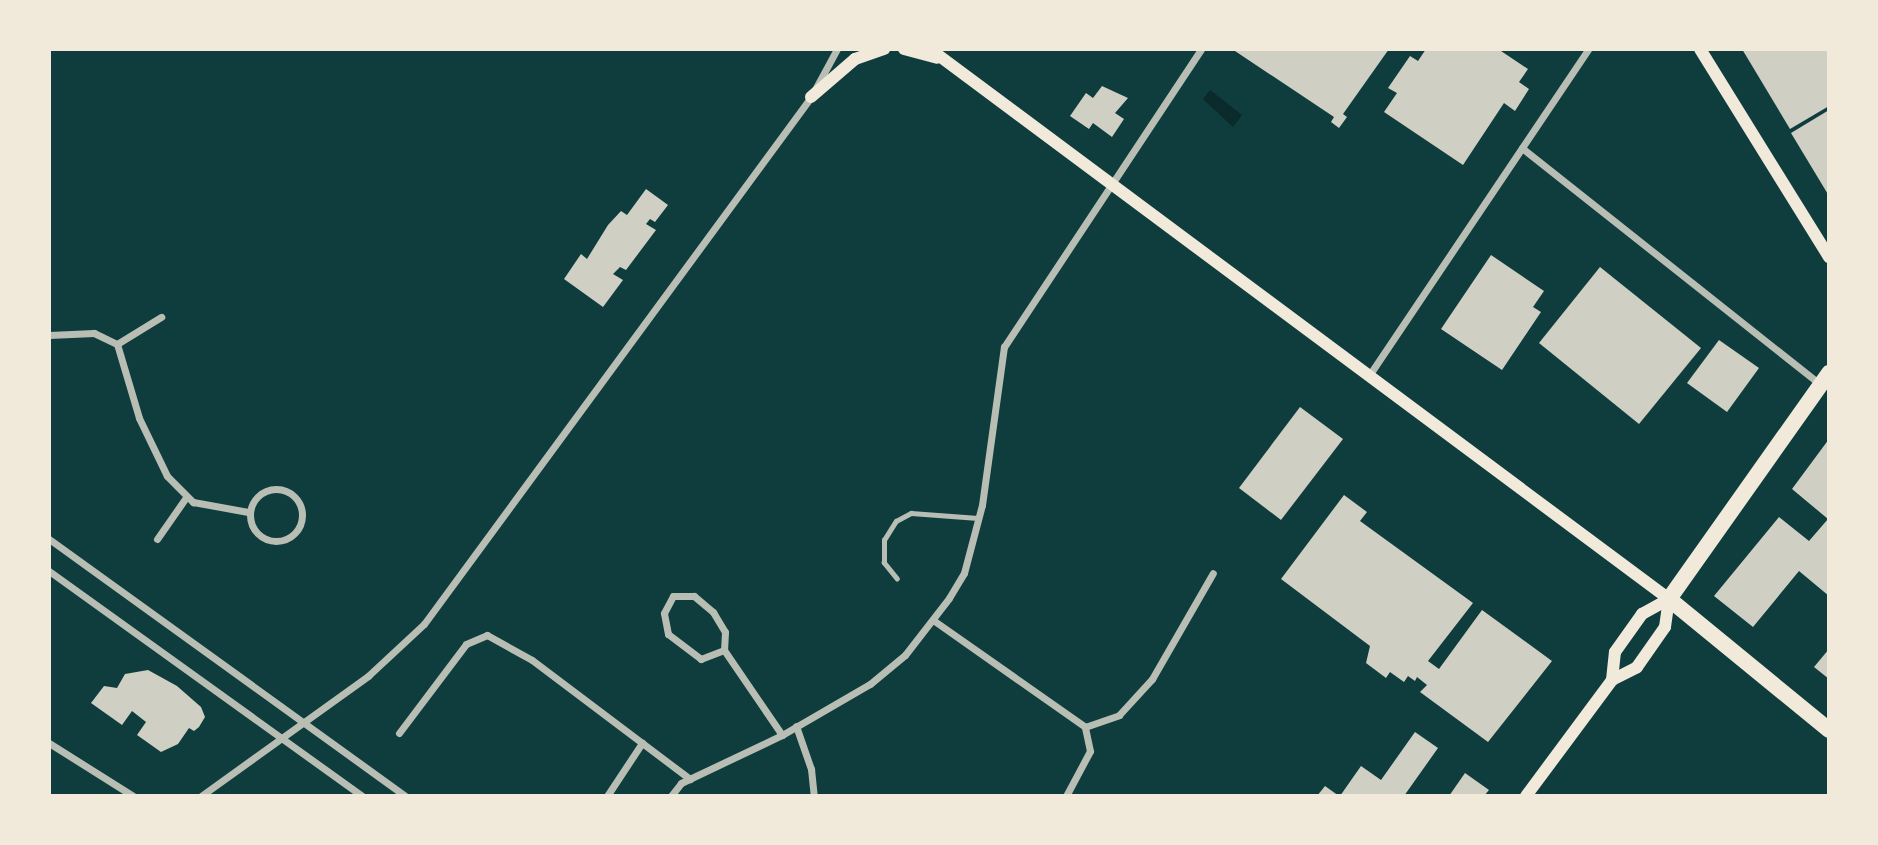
<!DOCTYPE html>
<html>
<head>
<meta charset="utf-8">
<style>
  body { margin:0 }
  #map { position:relative; width:1878px; height:845px; overflow:hidden; background:#0f3d3e; font-family:"Work Sans",sans-serif }
  div>[style] { position:absolute }
  .water>* { inset:0; background:#0a2a2b }
  .building>* { inset:0; background:#cfcfc3 }
  .service>* { height:4.5px; margin:-2.25px; padding:0 2.25px; transform-origin:2.25px; border-radius:2.25px; background:#b8beb3 }
  .minor>* { height:7px; margin:-3.5px; padding:0 3.5px; transform-origin:3.5px; border-radius:3.5px; background:#b8beb3 }
  .minor>.ring { margin:-3.5px; padding:0; box-sizing:content-box; background:none; border:7px solid #b8beb3; border-radius:50% }
  .secondary>* { height:12px; margin:-6px; padding:0 6px; transform-origin:6px; border-radius:6px; background:#f1e9da }
  .trunk>* { height:16px; margin:-8px; padding:0 8px; transform-origin:8px; border-radius:8px; background:#f1e9da }
  span { translate:-50% -50%; white-space:nowrap; text-align:center; line-height:1.15; -webkit-text-stroke:6px #f1e9da; paint-order:stroke }
  .frame { position:absolute; inset:0; border:51px solid #f1e9da; pointer-events:none }
</style>
</head>
<body>
<div id="map">
  <div class="water">
    <i style="clip-path:polygon(1210px 90px,1242px 115px,1233px 127px,1203px 99px)"></i>
  </div>
  <div class="building">
    <i style="clip-path:polygon(1232px 49px,1389px 49px,1343px 114px,1347px 117px,1339px 128px,1331px 122px,1334px 117px)"></i>
    <i style="clip-path:polygon(1426px 49px,1498px 49px,1528px 69px,1519px 82px,1529px 89px,1515px 111px,1504px 103px,1463px 165px,1384px 112px,1397px 93px,1388px 88px,1410px 56px,1418px 61px)"></i>
    <i style="clip-path:polygon(1742px 49px,1829px 49px,1829px 106px,1790px 129px)"></i>
    <i style="clip-path:polygon(1102px 86px,1128px 98px,1115px 113px,1124px 119px,1112px 137px,1093px 123px,1089px 129px,1070px 116px,1086px 93px,1093px 98px)"></i>
    <i style="clip-path:polygon(1829px 110px,1829px 196px,1791px 133px)"></i>
    <i style="clip-path:polygon(646px 189px,668px 205px,655px 222px,650px 219px,646px 224px,656px 230px,626px 270px,620px 267px,613px 274px,623px 280px,603px 307px,564px 279px,581px 254px,587px 259px,608px 225px,621px 211px,627px 215px)"></i>
    <i style="clip-path:polygon(1491px 255px,1544px 291px,1533px 307px,1541px 312px,1502px 370px,1441px 329px)"></i>
    <i style="clip-path:polygon(1600px 267px,1701px 348px,1639px 424px,1539px 343px)"></i>
    <i style="clip-path:polygon(1719px 340px,1759px 368px,1727px 412px,1687px 383px)"></i>
    <i style="clip-path:polygon(1300px 407px,1343px 439px,1281px 520px,1239px 488px)"></i>
    <i style="clip-path:polygon(1829px 439px,1829px 596px,1799px 571px,1753px 627px,1714px 596px,1779px 517px,1809px 541px,1828px 519px,1792px 489px)"></i>
    <i style="clip-path:polygon(1344px 495px,1367px 512px,1360px 521px,1473px 603px,1428px 661px,1439px 669px,1482px 610px,1552px 661px,1488px 742px,1420px 692px,1427px 685px,1417px 677px,1415px 681px,1408px 676px,1404px 682px,1390px 672px,1386px 678px,1366px 663px,1370px 646px,1281px 579px)"></i>
    <i style="clip-path:polygon(1829px 649px,1829px 679px,1814px 667px)"></i>
    <i style="clip-path:polygon(148px 670px,177px 686px,201px 707px,205px 717px,199px 727px,194px 731px,189px 728px,178px 744px,161px 752px,137px 735px,146px 722px,132px 711px,122px 725px,91px 703px,104px 686px,117px 688px,125px 674px)"></i>
    <i style="clip-path:polygon(1415px 732px,1438px 748px,1404px 796px,1340px 796px,1361px 766px,1381px 780px)"></i>
    <i style="clip-path:polygon(1465px 773px,1489px 790px,1484px 796px,1449px 796px)"></i>
    <i style="clip-path:polygon(1325px 786px,1339px 796px,1317px 796px)"></i>
  </div>
  <div class="service">
    <i style="left:897px;top:579px;width:21px;rotate:-129deg"></i>
    <i style="left:884px;top:563px;width:23px;rotate:-90deg"></i>
    <i style="left:884px;top:540px;width:22px;rotate:-58deg"></i>
    <i style="left:896px;top:521px;width:17px;rotate:-28deg"></i>
    <i style="left:911px;top:513px;width:67px;rotate:4.3deg"></i>
  </div>
  <div class="minor">
    <i style="left:1522px;top:148px;width:380px;rotate:38.4deg"></i>
    <i style="left:49px;top:335px;width:45px;rotate:-2.5deg"></i>
    <i style="left:94px;top:333px;width:25px;rotate:26deg"></i>
    <i style="left:117px;top:344px;width:77px;rotate:73.4deg"></i>
    <i style="left:139px;top:418px;width:64px;rotate:64.2deg"></i>
    <i style="left:167px;top:476px;width:37px;rotate:45deg"></i>
    <i style="left:193px;top:502px;width:56px;rotate:10.3deg"></i>
    <i style="left:117px;top:344px;width:52px;rotate:-31.5deg"></i>
    <i style="left:1368px;top:377px;width:395px;rotate:-56.1deg"></i>
    <i class="ring" style="left:250px;top:489px;width:45px;height:45px"></i>
    <i style="left:49px;top:539px;width:439px;rotate:35.8deg"></i>
    <i style="left:157px;top:539px;width:52px;rotate:-55.1deg"></i>
    <i style="left:49px;top:571px;width:385px;rotate:35.7deg"></i>
    <i style="left:933px;top:620px;width:186px;rotate:35.1deg"></i>
    <i style="left:1085px;top:727px;width:36px;rotate:-19deg"></i>
    <i style="left:1119px;top:715px;width:49px;rotate:-47.5deg"></i>
    <i style="left:1152px;top:679px;width:122px;rotate:-60.1deg"></i>
    <i style="left:724px;top:650px;width:25px;rotate:159deg"></i>
    <i style="left:701px;top:659px;width:41px;rotate:-142.9deg"></i>
    <i style="left:668px;top:634px;width:21px;rotate:-101deg"></i>
    <i style="left:664px;top:613px;width:19px;rotate:-62deg"></i>
    <i style="left:673px;top:596px;width:21px"></i>
    <i style="left:694px;top:596px;width:25px;rotate:40deg"></i>
    <i style="left:713px;top:612px;width:23px;rotate:59deg"></i>
    <i style="left:725px;top:632px;width:18px;rotate:93deg"></i>
    <i style="left:724px;top:650px;width:103px;rotate:55.7deg"></i>
    <i style="left:796px;top:726px;width:46px;rotate:70.8deg"></i>
    <i style="left:811px;top:769px;width:27px;rotate:84deg"></i>
    <i style="left:399px;top:733px;width:111px;rotate:-53deg"></i>
    <i style="left:466px;top:644px;width:23px;rotate:-23deg"></i>
    <i style="left:487px;top:635px;width:51px;rotate:29.1deg"></i>
    <i style="left:532px;top:660px;width:198px;rotate:37deg"></i>
    <i style="left:49px;top:743px;width:99px;rotate:32.2deg"></i>
    <i style="left:201px;top:796px;width:206px;rotate:-35.7deg"></i>
    <i style="left:368px;top:676px;width:76px;rotate:-42.9deg"></i>
    <i style="left:424px;top:624px;width:654px;rotate:-53.71deg"></i>
    <i style="left:811px;top:97px;width:55px;rotate:-61.6deg"></i>
    <i style="left:607px;top:796px;width:64px;rotate:-56.6deg"></i>
    <i style="left:671px;top:796px;width:16px;rotate:-52deg"></i>
    <i style="left:681px;top:783px;width:112px;rotate:-25.4deg"></i>
    <i style="left:782px;top:735px;width:102px;rotate:-30.1deg"></i>
    <i style="left:870px;top:684px;width:45px;rotate:-39.6deg"></i>
    <i style="left:905px;top:655px;width:72px;rotate:-52.3deg"></i>
    <i style="left:949px;top:598px;width:29px;rotate:-59deg"></i>
    <i style="left:964px;top:573px;width:70px;rotate:-75.2deg"></i>
    <i style="left:982px;top:505px;width:160px;rotate:-82.1deg"></i>
    <i style="left:1004px;top:347px;width:357px;rotate:-56.5deg"></i>
    <i style="left:1066px;top:796px;width:51px;rotate:-61.9deg"></i>
    <i style="left:1090px;top:751px;width:25px;rotate:-102deg"></i>
  </div>
  <div class="secondary">
    <i style="left:904px;top:49px;width:34px;rotate:15deg"></i>
    <i style="left:930px;top:49px;width:921px;rotate:36.66deg"></i>
    <i style="left:1700px;top:49px;width:245px;rotate:58.2deg"></i>
    <i style="left:811px;top:97px;width:58px;rotate:-40.8deg"></i>
    <i style="left:855px;top:59px;width:31px;rotate:-19deg"></i>
    <i style="left:1612px;top:680px;width:28px;rotate:-84deg"></i>
    <i style="left:1615px;top:652px;width:47px;rotate:-54.6deg"></i>
    <i style="left:1642px;top:614px;width:31px;rotate:-29deg"></i>
    <i style="left:1526px;top:796px;width:144px;rotate:-53.4deg"></i>
    <i style="left:1612px;top:680px;width:28px;rotate:-27deg"></i>
    <i style="left:1637px;top:667px;width:49px;rotate:-55deg"></i>
    <i style="left:1665px;top:627px;width:28px;rotate:-82deg"></i>
  </div>
  <div class="trunk">
    <i style="left:1829px;top:373px;width:277px;rotate:125.3deg"></i>
    <i style="left:1669px;top:599px;width:207px;rotate:39.3deg"></i>
  </div>
  <div class="frame"></div>
</div>
</body>
</html>
